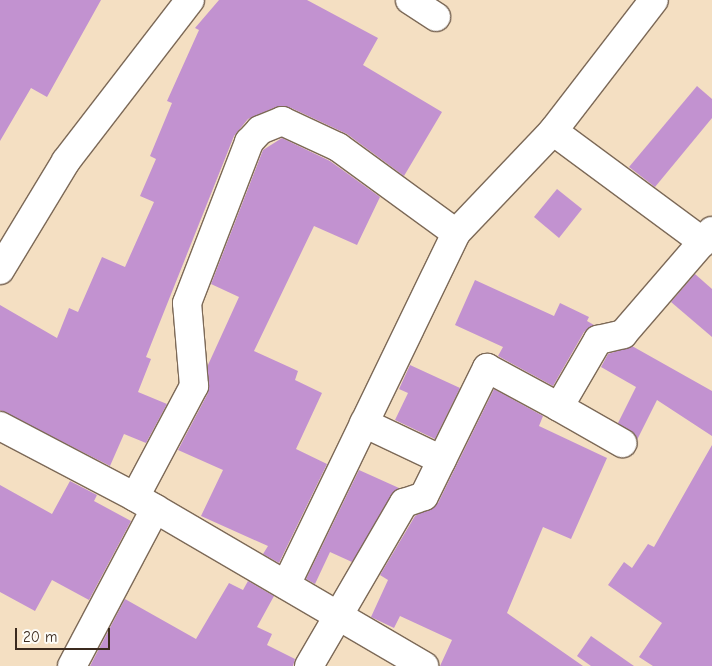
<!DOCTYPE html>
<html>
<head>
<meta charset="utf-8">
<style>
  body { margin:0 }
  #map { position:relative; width:712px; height:666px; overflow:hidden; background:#f4dfc2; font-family:"Comic Neue",sans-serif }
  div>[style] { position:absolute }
  .building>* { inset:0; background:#c292d0 }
  .roads { filter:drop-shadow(1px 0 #7c6957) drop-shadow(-1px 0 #7c6957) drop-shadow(0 1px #7c6957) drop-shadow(0 -1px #7c6957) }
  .street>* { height:28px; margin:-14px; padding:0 14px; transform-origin:14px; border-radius:14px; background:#fff }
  span { translate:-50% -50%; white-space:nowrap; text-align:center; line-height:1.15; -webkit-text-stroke:4px #fdfcf7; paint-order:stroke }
  .scale { position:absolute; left:15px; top:628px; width:95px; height:22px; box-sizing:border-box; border:2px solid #3b2a1e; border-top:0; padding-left:6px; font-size:15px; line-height:18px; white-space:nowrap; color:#3b2a1e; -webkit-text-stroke:4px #fdfcf7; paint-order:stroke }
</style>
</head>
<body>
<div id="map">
  <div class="building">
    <i style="clip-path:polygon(0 0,101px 0,47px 97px,31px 88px,0 141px)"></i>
    <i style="clip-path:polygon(219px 0,307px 0,378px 38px,363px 65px,442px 112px,404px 176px,347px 134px,289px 107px,276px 107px,248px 119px,234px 136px,146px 357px,151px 359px,138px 392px,167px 404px,146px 443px,124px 434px,110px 466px,0 410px,0 305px,57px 338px,69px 308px,78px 312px,102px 257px,125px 267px,154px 202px,140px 196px,156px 159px,150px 156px,172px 103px,167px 101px,199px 30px,195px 28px)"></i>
    <i style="clip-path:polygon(697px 86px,712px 99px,712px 118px,655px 187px,629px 167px)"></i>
    <i style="clip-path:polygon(282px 138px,330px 161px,380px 197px,357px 245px,314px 226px,254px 351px,298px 371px,295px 380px,322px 393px,296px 449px,327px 464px,279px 563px,263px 554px,268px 546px,201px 516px,223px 470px,178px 450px,208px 393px,208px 365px,239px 297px,211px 284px,263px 150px)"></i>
    <i style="clip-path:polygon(557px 189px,582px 209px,559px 238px,534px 217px)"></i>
    <i style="clip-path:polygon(695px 274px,712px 289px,712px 337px,671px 302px)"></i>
    <i style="clip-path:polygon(475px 280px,554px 316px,560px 303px,589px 317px,587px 321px,594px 325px,584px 332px,553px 386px,498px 356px,503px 347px,455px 325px)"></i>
    <i style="clip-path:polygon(632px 346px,712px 391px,712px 436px,657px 400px,637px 440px,618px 423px,636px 387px,601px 367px,608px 354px)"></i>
    <i style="clip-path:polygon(410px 365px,460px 388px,435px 439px,395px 420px,408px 393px,399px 389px)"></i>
    <i style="clip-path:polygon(494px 389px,543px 416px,539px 426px,607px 458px,571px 539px,543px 527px,507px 613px,583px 666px,440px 666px,452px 640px,400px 616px,394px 628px,371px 617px,388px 580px,380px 575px,415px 516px,438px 503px)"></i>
    <i style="clip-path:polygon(712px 445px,712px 666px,653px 666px,639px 657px,662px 623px,608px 585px,624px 562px,632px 568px,648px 544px,654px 547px)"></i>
    <i style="clip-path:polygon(359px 470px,399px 488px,352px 562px,330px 552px,315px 584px,306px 579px)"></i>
    <i style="clip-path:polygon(70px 481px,97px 495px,94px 501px,131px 521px,89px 600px,52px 580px,35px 611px,0 592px,0 485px,52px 514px)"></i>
    <i style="clip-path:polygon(248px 581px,274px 596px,257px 627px,272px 634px,267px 645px,295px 659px,293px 666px,90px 666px,125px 599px,196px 639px,229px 583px,243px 590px)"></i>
    <i style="clip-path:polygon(591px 636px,634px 666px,591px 666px,577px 656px)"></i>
  </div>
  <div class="roads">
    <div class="street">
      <i style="left:410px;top:0;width:31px;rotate:33deg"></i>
      <i style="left:553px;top:131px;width:187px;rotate:36.5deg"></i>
      <i style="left:0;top:270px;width:127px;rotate:-58.8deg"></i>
      <i style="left:66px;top:161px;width:203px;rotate:-52.4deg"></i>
      <i style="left:559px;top:407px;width:73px;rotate:29.7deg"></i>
      <i style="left:364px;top:423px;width:86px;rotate:25.4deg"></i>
      <i style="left:0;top:426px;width:153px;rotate:27.7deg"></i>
      <i style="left:135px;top:497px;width:335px;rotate:30.3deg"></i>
      <i style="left:135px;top:497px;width:126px;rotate:-62deg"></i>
      <i style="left:194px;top:386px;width:83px;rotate:-94.8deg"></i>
      <i style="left:187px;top:303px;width:173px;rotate:-68.9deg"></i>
      <i style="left:249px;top:142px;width:16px;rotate:-47deg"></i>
      <i style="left:260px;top:130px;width:24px;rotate:-22deg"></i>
      <i style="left:282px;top:121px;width:62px;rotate:24.9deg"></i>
      <i style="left:338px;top:147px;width:146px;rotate:36.1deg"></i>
      <i style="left:286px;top:585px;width:391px;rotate:-64.2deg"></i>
      <i style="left:456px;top:233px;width:141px;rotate:-46.4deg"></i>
      <i style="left:553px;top:131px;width:165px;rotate:-52.4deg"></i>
      <i style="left:72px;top:666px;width:178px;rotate:-62.1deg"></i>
      <i style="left:309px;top:666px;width:189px;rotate:-59.8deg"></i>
      <i style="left:404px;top:503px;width:21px;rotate:-19deg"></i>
      <i style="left:424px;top:496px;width:143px;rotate:-63.8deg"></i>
      <i style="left:487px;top:368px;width:82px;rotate:28.4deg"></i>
      <i style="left:559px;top:407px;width:78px;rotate:-59.8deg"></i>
      <i style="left:598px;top:340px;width:26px;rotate:-13deg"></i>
      <i style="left:623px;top:334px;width:136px;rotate:-49.2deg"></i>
    </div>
  </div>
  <div class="scale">20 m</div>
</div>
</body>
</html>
